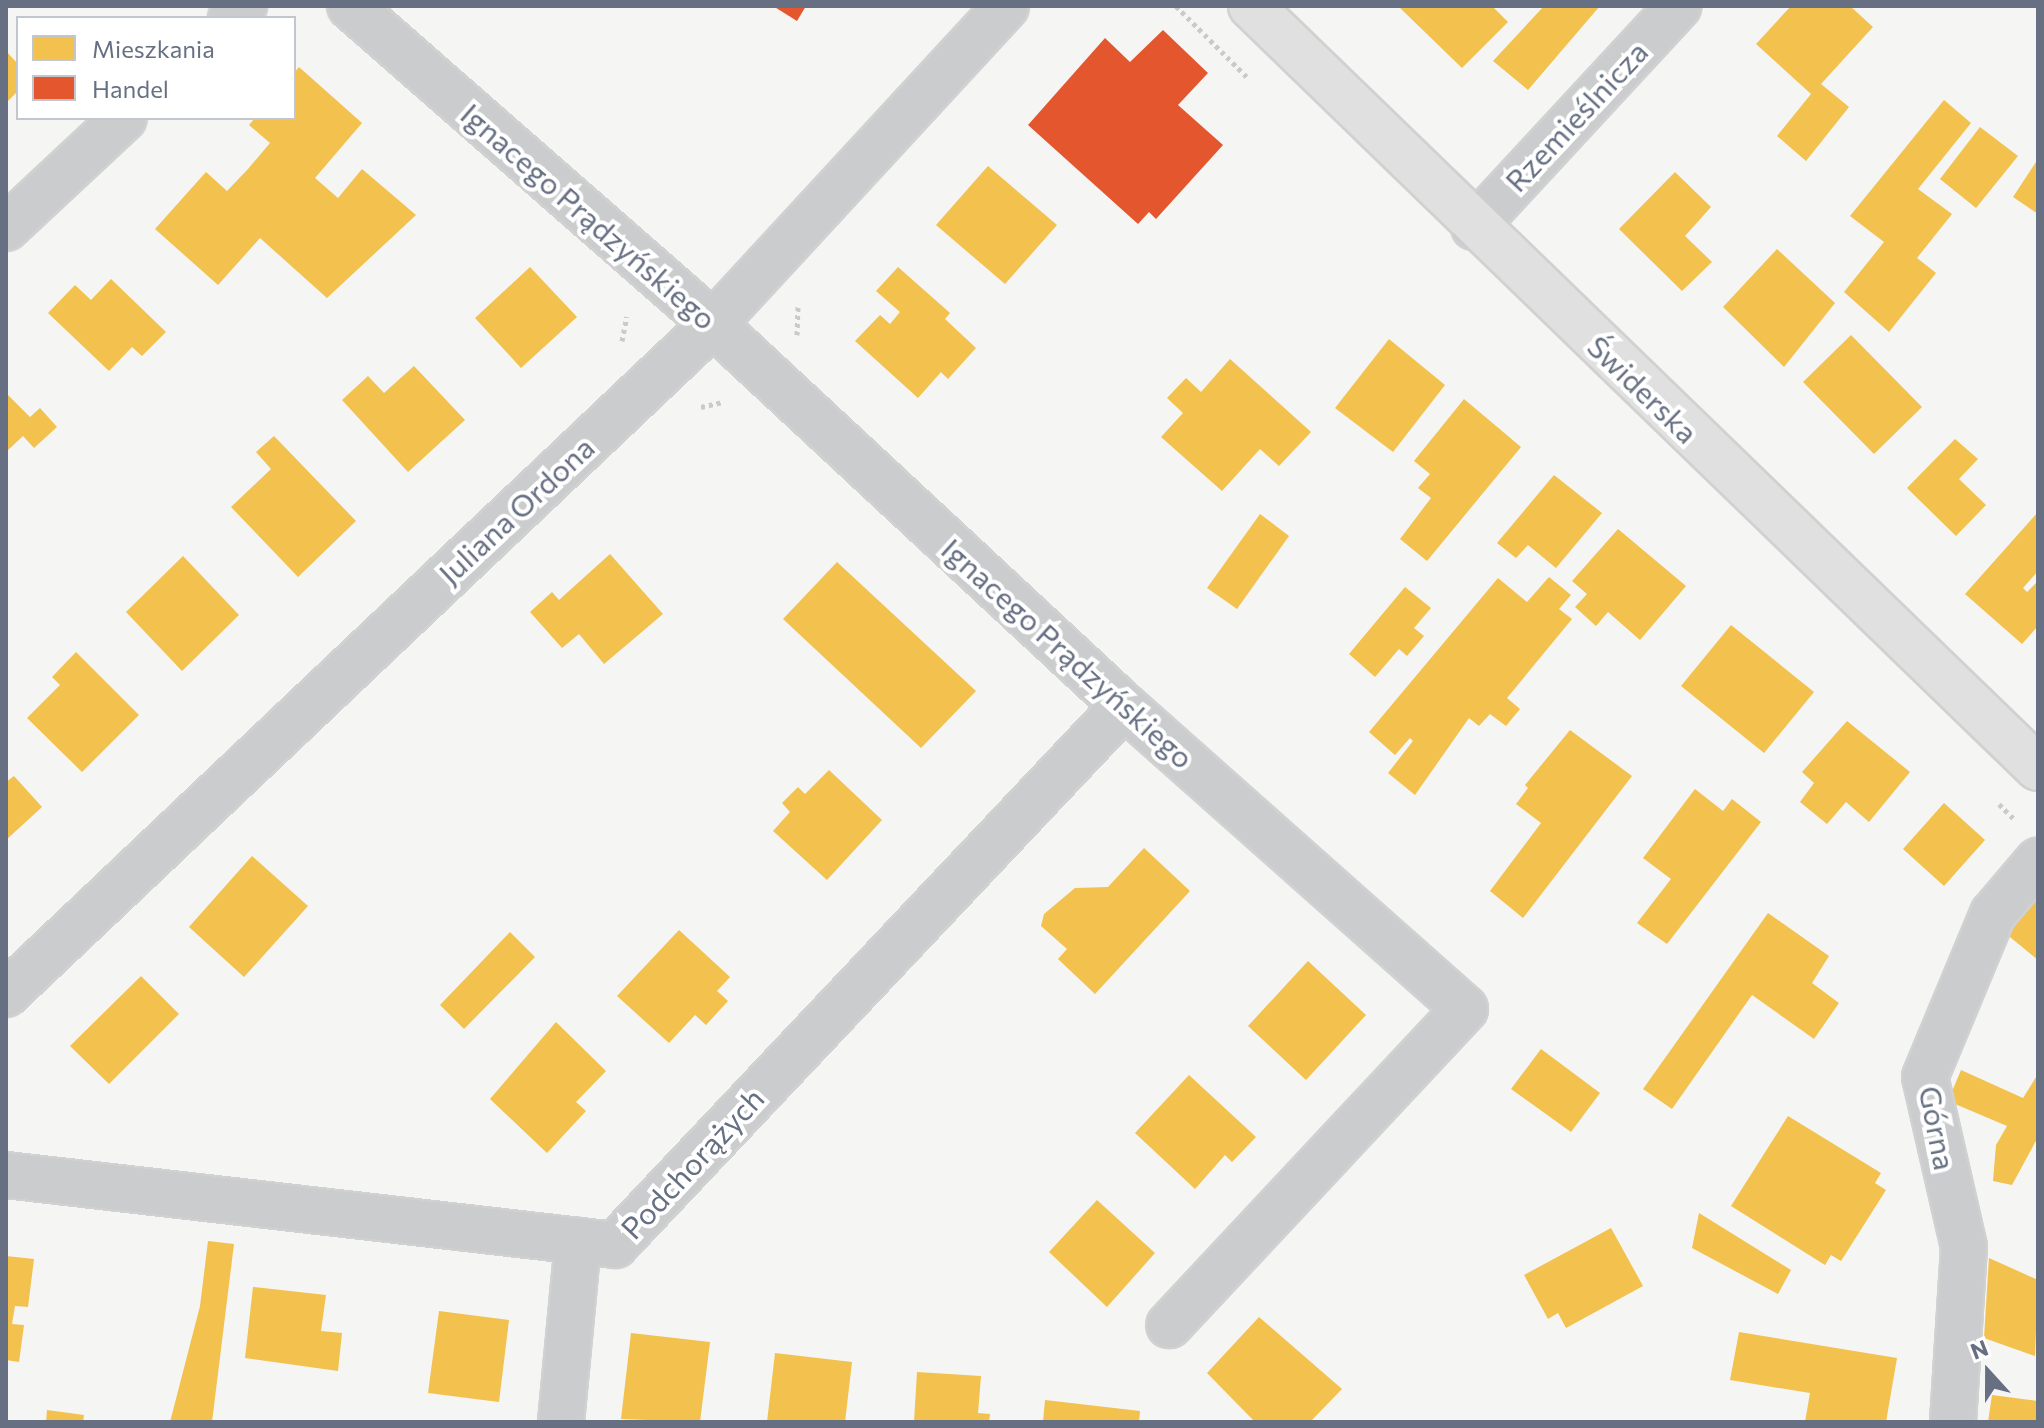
<!DOCTYPE html>
<html>
<head>
<meta charset="utf-8">
<style>
  body { margin:0 }
  #map { position:relative; width:2044px; height:1428px; overflow:hidden; background:#f5f5f4; font-family:Commissioner,sans-serif }
  div>[style] { position:absolute }
  .homes>* { inset:0; background:#f2c14e }
  .shops>* { inset:0; background:#e4572e }
  .path>* { height:5px; margin-top:-2.5px; transform-origin:0; background:repeating-linear-gradient(90deg,#cacaca 0 4px,transparent 0 8px) }
  .roads { filter:drop-shadow(2px 0 #d1d1d2) drop-shadow(-2px 0 #d1d1d2) drop-shadow(0 2px #d1d1d2) drop-shadow(0 -2px #d1d1d2) }
  .street>* { height:44px; margin:-22px; padding:0 22px; transform-origin:22px; border-radius:22px; background:#cbccce }
  .secondary>* { height:44px; margin:-22px; padding:0 22px; transform-origin:22px; border-radius:22px; background:#e0e0e0 }
  span { translate:-50% -50%; white-space:nowrap; text-align:center; line-height:1.15; -webkit-text-stroke:8px #fff; paint-order:stroke }
  .street-label { font-size:30px; color:#677083 }
  .frame { position:absolute; inset:0; border:8px solid #677083; pointer-events:none }
  .legend { position:absolute; left:16px; top:16px; width:280px; height:104px; box-sizing:border-box; background:#fff; border:2px solid #c2c6cd; margin:0; padding:10px 14px; list-style:none; font-size:24px; color:#677083 }
  .legend li { display:flex; align-items:center; gap:16px; height:40px }
  .legend b { width:40px; border:2px solid #c2c6cd }
  .north { position:absolute; left:1948px; top:1332px; width:80px; height:80px; -webkit-text-stroke:6px #fff; paint-order:stroke; rotate:339deg; font-size:22px; font-weight:700; line-height:32px; text-align:center; color:#677083 }
  .north::after { content:''; display:block; margin:auto; width:28px; height:36px; background:#677083; clip-path:polygon(50% 0,100% 100%,50% 72%,0 100%) }
</style>
</head>
<body>
<div id="map">
  <div class="homes">
    <i style="clip-path:polygon(1398px 6px,1492px 6px,1508px 22px,1462px 68px)"></i>
    <i style="clip-path:polygon(1544px 6px,1607px 6px,1599px 7px,1528px 90px,1493px 61px)"></i>
    <i style="clip-path:polygon(1791px 6px,1850px 6px,1873px 27px,1821px 84px,1849px 107px,1806px 161px,1777px 136px,1811px 94px,1756px 44px)"></i>
    <i style="clip-path:polygon(6px 51px,18px 64px,18px 91px,6px 103px)"></i>
    <i style="clip-path:polygon(299px 67px,362px 123px,315px 178px,338px 198px,362px 169px,416px 215px,327px 298px,260px 238px,218px 285px,155px 229px,206px 172px,227px 191px,248px 169px,270px 143px,249px 125px,255px 118px,294px 118px,294px 73px)"></i>
    <i style="clip-path:polygon(1944px 100px,1971px 123px,1918px 189px,1952px 214px,1917px 258px,1936px 273px,1889px 332px,1844px 292px,1884px 242px,1850px 216px)"></i>
    <i style="clip-path:polygon(1980px 127px,2018px 156px,1976px 208px,1940px 179px)"></i>
    <i style="clip-path:polygon(2038px 159px,2038px 214px,2013px 197px)"></i>
    <i style="clip-path:polygon(988px 166px,1057px 225px,1005px 284px,936px 225px)"></i>
    <i style="clip-path:polygon(1675px 172px,1711px 207px,1685px 236px,1712px 262px,1682px 291px,1619px 229px)"></i>
    <i style="clip-path:polygon(1777px 249px,1835px 303px,1784px 367px,1723px 307px)"></i>
    <i style="clip-path:polygon(530px 267px,577px 317px,521px 368px,475px 318px)"></i>
    <i style="clip-path:polygon(898px 267px,950px 313px,945px 319px,976px 348px,948px 379px,941px 372px,918px 398px,855px 341px,880px 315px,890px 324px,900px 312px,876px 291px)"></i>
    <i style="clip-path:polygon(111px 279px,166px 332px,142px 356px,132px 347px,109px 371px,48px 313px,75px 285px,91px 300px)"></i>
    <i style="clip-path:polygon(1851px 335px,1922px 407px,1874px 454px,1803px 382px)"></i>
    <i style="clip-path:polygon(1389px 339px,1445px 385px,1393px 452px,1335px 408px)"></i>
    <i style="clip-path:polygon(1230px 359px,1311px 432px,1279px 466px,1260px 449px,1222px 491px,1161px 437px,1183px 413px,1167px 398px,1186px 378px,1201px 392px)"></i>
    <i style="clip-path:polygon(414px 366px,465px 420px,408px 472px,342px 400px,368px 376px,384px 393px)"></i>
    <i style="clip-path:polygon(6px 393px,30px 417px,40px 408px,57px 427px,34px 448px,23px 436px,6px 452px)"></i>
    <i style="clip-path:polygon(1464px 399px,1521px 447px,1427px 561px,1400px 539px,1431px 498px,1418px 488px,1430px 474px,1414px 461px)"></i>
    <i style="clip-path:polygon(274px 436px,356px 521px,298px 577px,231px 507px,271px 469px,256px 452px)"></i>
    <i style="clip-path:polygon(1955px 439px,1978px 459px,1959px 479px,1986px 505px,1956px 536px,1907px 488px)"></i>
    <i style="clip-path:polygon(1554px 475px,1602px 513px,1556px 568px,1528px 545px,1516px 558px,1497px 543px)"></i>
    <i style="clip-path:polygon(2038px 512px,2038px 571px,2023px 588px,2027px 592px,2038px 581px,2038px 626px,2022px 644px,1965px 594px)"></i>
    <i style="clip-path:polygon(1260px 514px,1289px 536px,1237px 609px,1207px 588px)"></i>
    <i style="clip-path:polygon(1618px 529px,1686px 586px,1640px 640px,1608px 612px,1596px 626px,1575px 607px,1587px 594px,1572px 581px)"></i>
    <i style="clip-path:polygon(610px 554px,663px 614px,604px 664px,579px 634px,562px 648px,530px 612px,552px 592px,559px 600px)"></i>
    <i style="clip-path:polygon(183px 556px,239px 615px,182px 671px,126px 612px)"></i>
    <i style="clip-path:polygon(837px 562px,976px 691px,921px 748px,783px 619px)"></i>
    <i style="clip-path:polygon(1549px 577px,1571px 595px,1559px 609px,1572px 619px,1507px 698px,1520px 709px,1506px 726px,1490px 714px,1479px 726px,1469px 718px,1415px 795px,1388px 773px,1413px 741px,1410px 738px,1395px 755px,1369px 732px,1498px 578px,1527px 602px)"></i>
    <i style="clip-path:polygon(1405px 587px,1431px 608px,1414px 628px,1424px 636px,1407px 656px,1399px 649px,1375px 677px,1349px 654px)"></i>
    <i style="clip-path:polygon(1731px 625px,1814px 692px,1764px 753px,1681px 686px)"></i>
    <i style="clip-path:polygon(76px 652px,139px 715px,82px 772px,27px 718px,60px 685px,52px 677px)"></i>
    <i style="clip-path:polygon(1847px 721px,1910px 772px,1869px 822px,1846px 802px,1827px 824px,1800px 802px,1814px 783px,1802px 772px)"></i>
    <i style="clip-path:polygon(1570px 730px,1632px 776px,1523px 918px,1490px 891px,1541px 823px,1516px 804px,1528px 788px,1525px 785px)"></i>
    <i style="clip-path:polygon(829px 770px,882px 820px,827px 880px,773px 831px,790px 812px,782px 803px,798px 787px,805px 794px)"></i>
    <i style="clip-path:polygon(14px 776px,42px 807px,6px 840px,6px 782px)"></i>
    <i style="clip-path:polygon(1695px 789px,1723px 811px,1732px 799px,1761px 822px,1667px 944px,1637px 923px,1671px 879px,1643px 858px)"></i>
    <i style="clip-path:polygon(1944px 803px,1985px 840px,1944px 886px,1903px 849px)"></i>
    <i style="clip-path:polygon(1144px 848px,1190px 891px,1095px 994px,1058px 959px,1067px 949px,1041px 926px,1044px 914px,1075px 888px,1108px 887px)"></i>
    <i style="clip-path:polygon(252px 856px,308px 906px,244px 977px,189px 927px)"></i>
    <i style="clip-path:polygon(2038px 878px,2038px 960px,1999px 928px)"></i>
    <i style="clip-path:polygon(1768px 913px,1829px 956px,1812px 983px,1839px 1003px,1814px 1039px,1752px 995px,1672px 1109px,1643px 1089px)"></i>
    <i style="clip-path:polygon(679px 930px,730px 977px,717px 991px,728px 1001px,706px 1025px,695px 1015px,669px 1043px,617px 996px)"></i>
    <i style="clip-path:polygon(510px 932px,535px 957px,464px 1029px,440px 1005px)"></i>
    <i style="clip-path:polygon(1308px 961px,1366px 1015px,1306px 1080px,1248px 1026px)"></i>
    <i style="clip-path:polygon(141px 976px,179px 1014px,109px 1084px,70px 1046px)"></i>
    <i style="clip-path:polygon(556px 1022px,606px 1071px,576px 1102px,586px 1111px,547px 1153px,490px 1099px)"></i>
    <i style="clip-path:polygon(1541px 1049px,1600px 1093px,1571px 1132px,1511px 1089px)"></i>
    <i style="clip-path:polygon(1961px 1070px,2023px 1098px,2038px 1074px,2038px 1137px,2012px 1185px,1993px 1181px,1996px 1145px,2007px 1126px,1948px 1101px)"></i>
    <i style="clip-path:polygon(1189px 1075px,1256px 1137px,1232px 1162px,1225px 1155px,1195px 1189px,1135px 1133px)"></i>
    <i style="clip-path:polygon(1788px 1116px,1881px 1173px,1875px 1183px,1886px 1190px,1841px 1261px,1831px 1255px,1825px 1265px,1731px 1206px)"></i>
    <i style="clip-path:polygon(1097px 1200px,1155px 1253px,1107px 1307px,1049px 1252px)"></i>
    <i style="clip-path:polygon(1699px 1213px,1791px 1270px,1778px 1294px,1692px 1248px)"></i>
    <i style="clip-path:polygon(1611px 1228px,1643px 1286px,1566px 1328px,1558px 1313px,1548px 1319px,1524px 1275px)"></i>
    <i style="clip-path:polygon(208px 1241px,234px 1244px,212px 1422px,170px 1422px,200px 1306px)"></i>
    <i style="clip-path:polygon(6px 1256px,34px 1259px,28px 1307px,15px 1306px,12px 1324px,24px 1325px,19px 1362px,6px 1360px)"></i>
    <i style="clip-path:polygon(1989px 1258px,2038px 1280px,2035px 1356px,1984px 1338px)"></i>
    <i style="clip-path:polygon(253px 1287px,326px 1295px,321px 1331px,342px 1333px,338px 1371px,245px 1358px)"></i>
    <i style="clip-path:polygon(439px 1311px,509px 1320px,499px 1402px,428px 1393px)"></i>
    <i style="clip-path:polygon(1259px 1317px,1342px 1389px,1310px 1422px,1255px 1422px,1207px 1373px)"></i>
    <i style="clip-path:polygon(1739px 1332px,1897px 1358px,1886px 1422px,1805px 1422px,1810px 1393px,1730px 1380px)"></i>
    <i style="clip-path:polygon(631px 1333px,710px 1342px,700px 1422px,621px 1419px)"></i>
    <i style="clip-path:polygon(775px 1353px,852px 1362px,845px 1422px,767px 1422px)"></i>
    <i style="clip-path:polygon(917px 1372px,981px 1376px,978px 1413px,990px 1414px,989px 1422px,914px 1422px)"></i>
    <i style="clip-path:polygon(1992px 1395px,2038px 1401px,2038px 1422px,1988px 1422px)"></i>
    <i style="clip-path:polygon(1045px 1400px,1140px 1411px,1139px 1422px,1043px 1422px)"></i>
    <i style="clip-path:polygon(47px 1410px,84px 1415px,83px 1422px,46px 1422px)"></i>
  </div>
  <div class="shops">
    <i style="clip-path:polygon(773px 6px,806px 6px,797px 21px)"></i>
    <i style="clip-path:polygon(1163px 30px,1208px 73px,1178px 105px,1223px 145px,1156px 219px,1149px 212px,1138px 224px,1028px 125px,1105px 38px,1130px 62px)"></i>
  </div>
  <div class="path">
    <i style="left:1176px;top:6px;width:100px;rotate:45deg"></i>
    <i style="left:797px;top:335px;width:30px;rotate:-88deg"></i>
    <i style="left:622px;top:341px;width:25px;rotate:-79deg"></i>
    <i style="left:701px;top:407px;width:23px;rotate:-13deg"></i>
    <i style="left:1999px;top:804px;width:21px;rotate:45deg"></i>
  </div>
  <div class="roads">
    <div class="street">
      <i style="left:350px;top:6px;width:483px;rotate:41.2deg"></i>
      <i style="left:713px;top:324px;width:561px;rotate:42.91deg"></i>
      <i style="left:1124px;top:706px;width:456px;rotate:41.6deg"></i>
      <i style="left:1465px;top:1009px;width:433px;rotate:133.1deg"></i>
      <i style="left:231px;top:18px;width:18px;rotate:-43deg"></i>
      <i style="left:1474px;top:227px;width:301px;rotate:-47.2deg"></i>
      <i style="left:6px;top:228px;width:161px;rotate:-43deg"></i>
      <i style="left:6px;top:994px;width:974px;rotate:-43.46deg"></i>
      <i style="left:713px;top:324px;width:432px;rotate:-47.3deg"></i>
      <i style="left:6px;top:1175px;width:613px;rotate:6.56deg"></i>
      <i style="left:615px;top:1245px;width:741px;rotate:-46.64deg"></i>
      <i style="left:561px;top:1422px;width:182px;rotate:-84.6deg"></i>
      <i style="left:1953px;top:1422px;width:175px;rotate:-86.4deg"></i>
      <i style="left:1964px;top:1247px;width:174px;rotate:-102.9deg"></i>
      <i style="left:1925px;top:1077px;width:177px;rotate:-67.4deg"></i>
      <i style="left:1993px;top:914px;width:70px;rotate:-49.7deg"></i>
    </div>
    <div class="secondary">
      <i style="left:1251px;top:6px;width:1095px;rotate:44.08deg"></i>
    </div>
  </div>
  <div class="street-label">
    <span style="left:1576px;top:116px;rotate:-47deg">Rzemieślnicza</span>
    <span style="left:589px;top:216px;rotate:41deg">Ignacego Prądzyńskiego</span>
    <span style="left:1643px;top:389px;rotate:44deg">Świderska</span>
    <span style="left:516px;top:510px;rotate:-43deg">Juliana Ordona</span>
    <span style="left:1068px;top:653px;rotate:42deg">Ignacego Prądzyńskiego</span>
    <span style="left:1938px;top:1128px;rotate:79deg">Górna</span>
    <span style="left:692px;top:1163px;rotate:-47deg">Podchorążych</span>
  </div>
  <div class="frame"></div>
  <ul class="legend">
  <li><b style="height:22px;background:#f2c14e"></b>Mieszkania</li>
  <li><b style="height:22px;background:#e4572e"></b>Handel</li>
  </ul>
  <div class="north">N</div>
</div>
</body>
</html>
